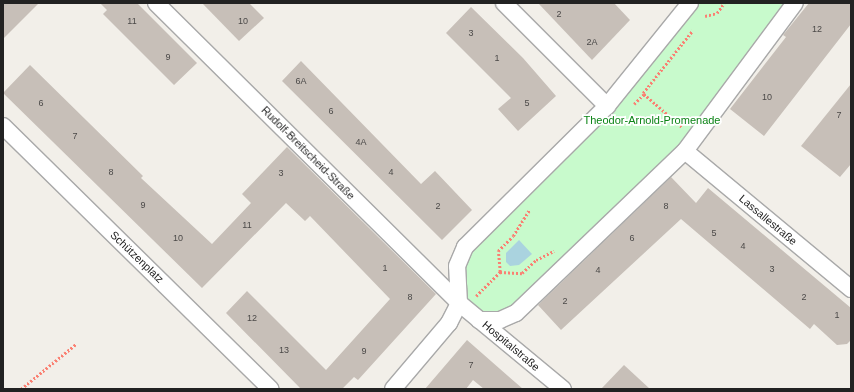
<!DOCTYPE html>
<html>
<head>
<meta charset="utf-8">
<style>
  body { margin:0 }
  #map { position:relative; width:854px; height:392px; overflow:hidden; background:#f2efe9; font-family:Helvetica,sans-serif }
  div>[style] { position:absolute }
  .park>* { inset:0; background:#c8facc }
  .water>* { inset:0; background:#aad3df }
  .building>* { inset:0; background:#c7bfb8 }
  .path>* { height:2.5px; margin-top:-1.25px; transform-origin:0; background:repeating-linear-gradient(90deg,#fa8072 0 2px,transparent 0 4px) }
  .roads { filter:drop-shadow(1px 0 #a9a9a9) drop-shadow(-1px 0 #a9a9a9) drop-shadow(0 1px #a9a9a9) drop-shadow(0 -1px #a9a9a9) }
  .street>* { height:16px; margin:-8px; padding:0 8px; transform-origin:8px; border-radius:8px; background:#fff }
  span { translate:-50% -50%; white-space:nowrap; text-align:center; line-height:1.15; -webkit-text-stroke:3.5px #fff; paint-order:stroke }
  .number-label { font-size:9px; color:#4b4948 }
  .number-label span { -webkit-text-stroke-width:0 }
  .park-label { font-size:11px; color:#0c8416 }
  .street-label { font-size:11px; color:#222 }
  .frame { position:absolute; inset:0; border:4px solid #222; pointer-events:none }
</style>
</head>
<body>
<div id="map">
  <div class="park">
    <i style="clip-path:polygon(697px 3px,789px 3px,679px 150px,515px 308px,499px 315px,481px 316px,463px 301px,461px 267px,469px 250px)"></i>
  </div>
  <div class="water">
    <i style="clip-path:polygon(519px 240px,532px 254px,519px 265px,510px 266px,506px 262px,506px 253px)"></i>
  </div>
  <div class="building">
    <i style="clip-path:polygon(3px 3px,39px 3px,3px 39px)"></i>
    <i style="clip-path:polygon(100px 3px,137px 3px,197px 63px,174px 85px,103px 14px,107px 10px)"></i>
    <i style="clip-path:polygon(202px 3px,249px 3px,264px 18px,239px 41px)"></i>
    <i style="clip-path:polygon(538px 3px,614px 3px,630px 20px,592px 60px)"></i>
    <i style="clip-path:polygon(809px 3px,851px 3px,851px 24px,764px 136px,730px 109px,786px 37px,783px 35px)"></i>
    <i style="clip-path:polygon(471px 7px,523px 58px,556px 96px,518px 131px,498px 109px,511px 98px,446px 33px)"></i>
    <i style="clip-path:polygon(301px 61px,421px 184px,435px 171px,472px 210px,442px 240px,282px 81px)"></i>
    <i style="clip-path:polygon(30px 65px,143px 176px,141px 178px,212px 244px,251px 203px,242px 194px,287px 147px,436px 294px,358px 380px,354px 377px,342px 389px,301px 389px,226px 313px,247px 291px,326px 370px,390px 299px,310px 216px,305px 221px,286px 203px,202px 288px,3px 93px)"></i>
    <i style="clip-path:polygon(851px 84px,851px 164px,840px 177px,801px 146px)"></i>
    <i style="clip-path:polygon(671px 177px,696px 203px,708px 188px,851px 308px,851px 340px,847px 344px,837px 345px,814px 324px,810px 329px,681px 219px,561px 330px,538px 305px)"></i>
    <i style="clip-path:polygon(467px 340px,523px 389px,484px 389px,473px 380px,466px 389px,425px 389px)"></i>
    <i style="clip-path:polygon(624px 365px,650px 389px,601px 389px)"></i>
  </div>
  <div class="path">
    <i style="left:705px;top:16px;width:12px;rotate:-14deg"></i>
    <i style="left:717px;top:13px;width:12px;rotate:-55deg"></i>
    <i style="left:643px;top:93px;width:80px;rotate:-51.6deg"></i>
    <i style="left:634px;top:104px;width:14px;rotate:-45deg"></i>
    <i style="left:644px;top:94px;width:50px;rotate:41deg"></i>
    <i style="left:500px;top:272px;width:21px;rotate:-95deg"></i>
    <i style="left:498px;top:251px;width:21px;rotate:-45deg"></i>
    <i style="left:513px;top:236px;width:31px;rotate:-58deg"></i>
    <i style="left:476px;top:296px;width:34px;rotate:-45deg"></i>
    <i style="left:500px;top:272px;width:22px;rotate:3deg"></i>
    <i style="left:522px;top:273px;width:19px;rotate:-43deg"></i>
    <i style="left:536px;top:260px;width:20px;rotate:-27deg"></i>
    <i style="left:21px;top:389px;width:71px;rotate:-39.3deg"></i>
  </div>
  <div class="roads">
    <div class="street">
      <i style="left:156px;top:3px;width:426px;rotate:44.7deg"></i>
      <i style="left:459px;top:303px;width:135px;rotate:39.6deg"></i>
      <i style="left:504px;top:3px;width:146px;rotate:45deg"></i>
      <i style="left:3px;top:126px;width:375px;rotate:44.5deg"></i>
      <i style="left:685px;top:151px;width:216px;rotate:39.7deg"></i>
      <i style="left:479px;top:320px;width:21px"></i>
      <i style="left:500px;top:320px;width:17px;rotate:-24deg"></i>
      <i style="left:516px;top:313px;width:234px;rotate:-43.8deg"></i>
      <i style="left:685px;top:151px;width:184px;rotate:-53.4deg"></i>
      <i style="left:393px;top:389px;width:87px;rotate:-49.7deg"></i>
      <i style="left:449px;top:323px;width:22px;rotate:-63deg"></i>
      <i style="left:459px;top:303px;width:37px;rotate:-93deg"></i>
      <i style="left:457px;top:266px;width:21px;rotate:-67deg"></i>
      <i style="left:465px;top:247px;width:200px;rotate:-44.8deg"></i>
      <i style="left:607px;top:106px;width:132px;rotate:-51.1deg"></i>
    </div>
  </div>
  <div class="number-label">
    <span style="left:559px;top:14px">2</span>
    <span style="left:132px;top:21px">11</span>
    <span style="left:243px;top:21px">10</span>
    <span style="left:817px;top:29px">12</span>
    <span style="left:471px;top:33px">3</span>
    <span style="left:592px;top:42px">2A</span>
    <span style="left:168px;top:57px">9</span>
    <span style="left:497px;top:58px">1</span>
    <span style="left:301px;top:81px">6A</span>
    <span style="left:767px;top:97px">10</span>
    <span style="left:41px;top:103px">6</span>
    <span style="left:527px;top:103px">5</span>
    <span style="left:331px;top:111px">6</span>
    <span style="left:839px;top:115px">7</span>
    <span style="left:75px;top:136px">7</span>
    <span style="left:361px;top:142px">4A</span>
    <span style="left:111px;top:172px">8</span>
    <span style="left:391px;top:172px">4</span>
    <span style="left:281px;top:173px">3</span>
    <span style="left:143px;top:205px">9</span>
    <span style="left:438px;top:206px">2</span>
    <span style="left:666px;top:206px">8</span>
    <span style="left:247px;top:225px">11</span>
    <span style="left:714px;top:233px">5</span>
    <span style="left:178px;top:238px">10</span>
    <span style="left:632px;top:238px">6</span>
    <span style="left:743px;top:246px">4</span>
    <span style="left:385px;top:268px">1</span>
    <span style="left:772px;top:269px">3</span>
    <span style="left:598px;top:270px">4</span>
    <span style="left:410px;top:297px">8</span>
    <span style="left:804px;top:297px">2</span>
    <span style="left:565px;top:301px">2</span>
    <span style="left:837px;top:315px">1</span>
    <span style="left:252px;top:318px">12</span>
    <span style="left:284px;top:350px">13</span>
    <span style="left:364px;top:351px">9</span>
    <span style="left:471px;top:365px">7</span>
  </div>
  <div class="park-label">
    <span style="left:652px;top:120px">Theodor-Arnold-Promenade</span>
  </div>
  <div class="street-label">
    <span style="left:308px;top:153px;rotate:45deg">Rudolf-Breitscheid-Straße</span>
    <span style="left:768px;top:220px;rotate:40deg">Lassallestraße</span>
    <span style="left:137px;top:257px;rotate:44deg">Schützenplatz</span>
    <span style="left:511px;top:346px;rotate:40deg">Hospitalstraße</span>
  </div>
  <div class="frame"></div>
</div>
</body>
</html>
